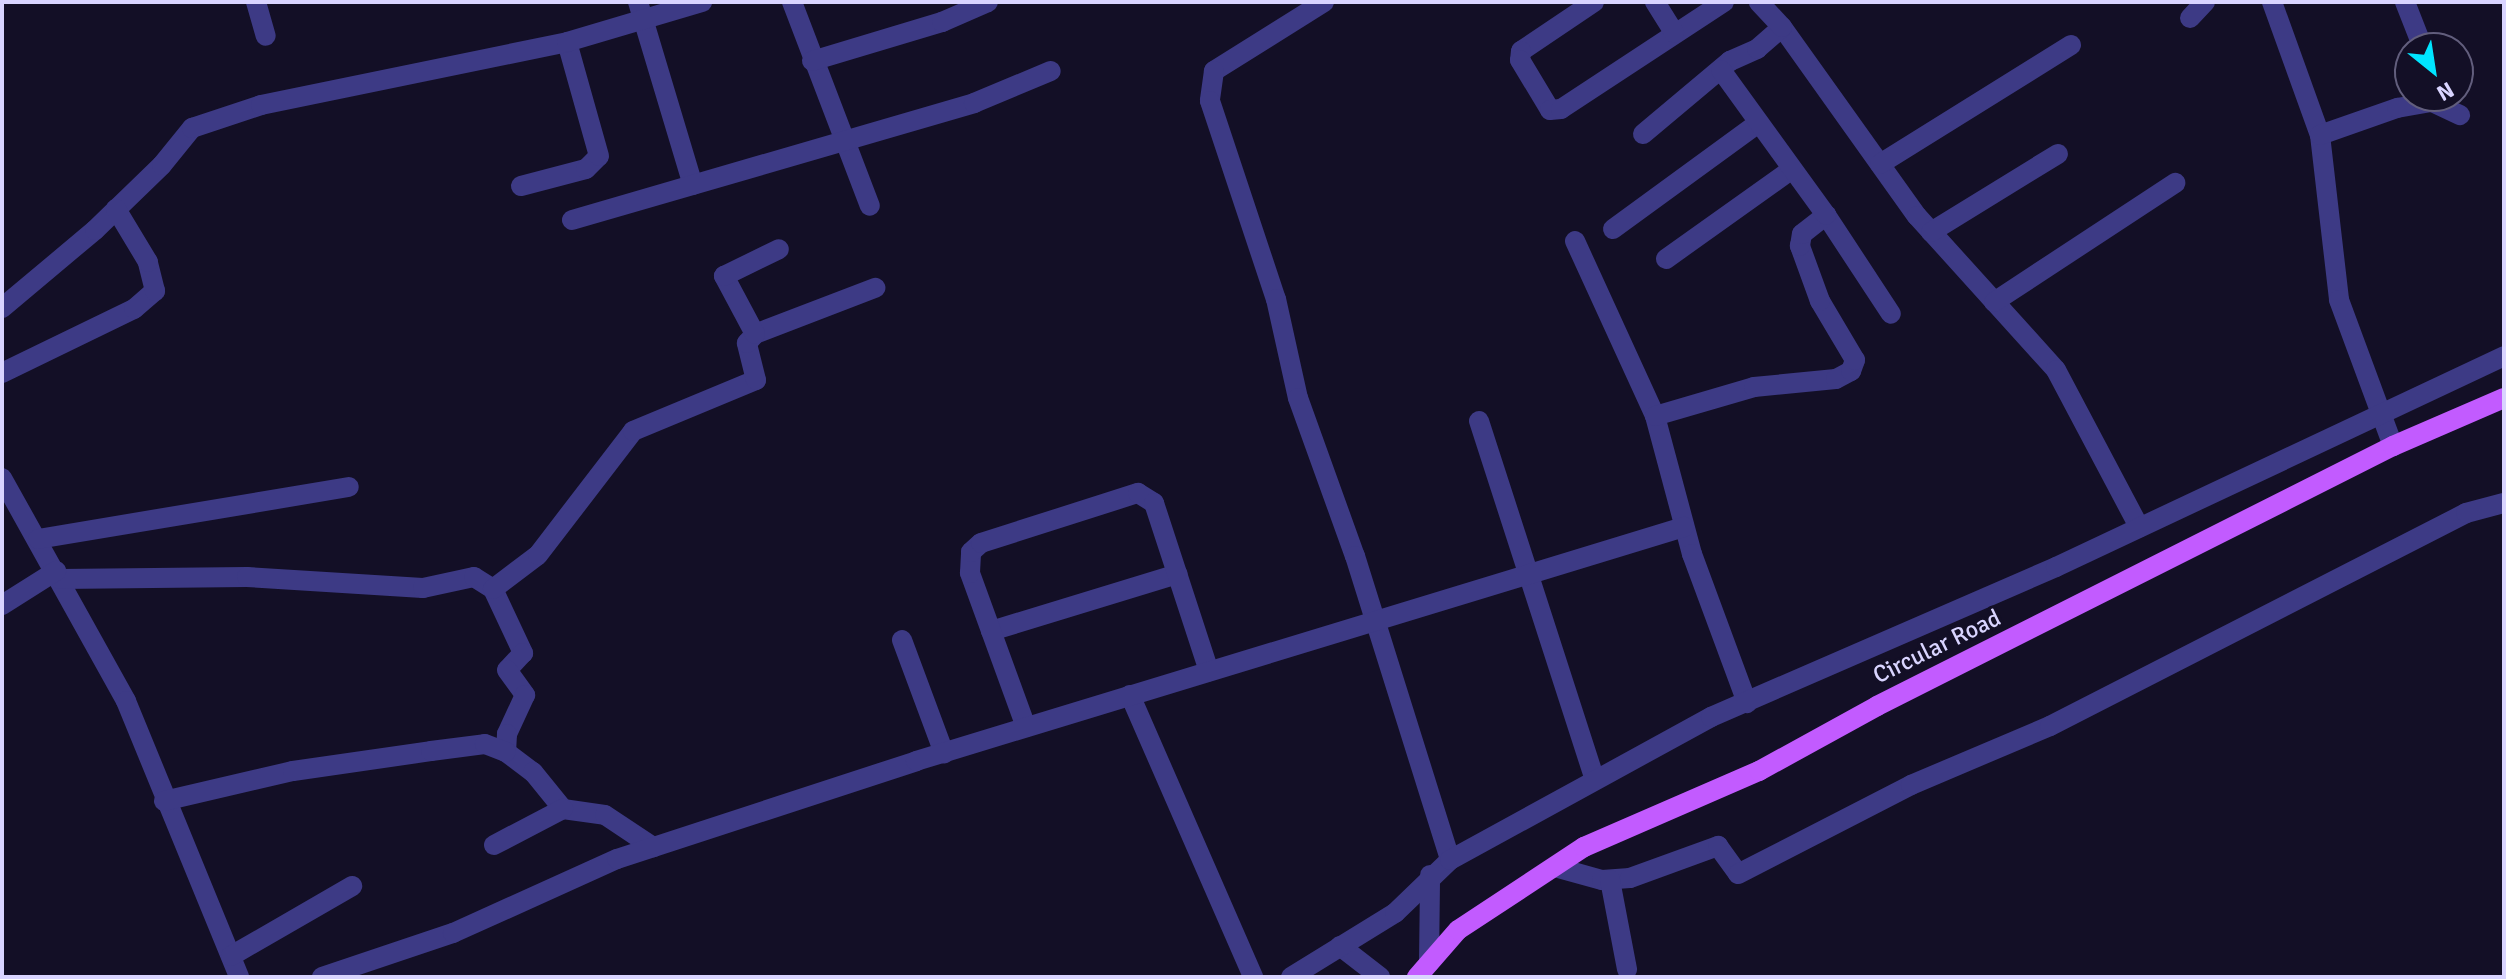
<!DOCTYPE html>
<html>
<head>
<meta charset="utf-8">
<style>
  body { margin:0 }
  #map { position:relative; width:2506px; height:979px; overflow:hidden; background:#130f26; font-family:Signika,sans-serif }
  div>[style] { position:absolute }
  .minor>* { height:20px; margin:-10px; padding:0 10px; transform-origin:10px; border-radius:10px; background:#3d3a85 }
  .major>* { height:20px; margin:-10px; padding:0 10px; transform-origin:10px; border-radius:10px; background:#c25bff }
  span { translate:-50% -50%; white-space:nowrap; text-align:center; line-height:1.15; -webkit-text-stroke:6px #130f26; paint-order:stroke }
  .street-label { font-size:24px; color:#d9d4ff }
  .frame { position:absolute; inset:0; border:4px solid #d9d4ff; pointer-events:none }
  .north { position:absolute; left:2394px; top:32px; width:80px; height:80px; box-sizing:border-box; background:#130f26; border:2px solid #625e7d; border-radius:50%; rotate:150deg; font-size:22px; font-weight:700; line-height:32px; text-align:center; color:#d9d4ff }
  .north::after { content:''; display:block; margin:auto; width:28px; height:36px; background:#00e5ff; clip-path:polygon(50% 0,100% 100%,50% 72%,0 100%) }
</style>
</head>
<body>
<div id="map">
  <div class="minor">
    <i style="left:256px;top:2px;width:35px;rotate:74deg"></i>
    <i style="left:638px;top:2px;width:191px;rotate:73.3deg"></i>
    <i style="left:792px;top:2px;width:218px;rotate:69.1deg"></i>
    <i style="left:1324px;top:2px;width:130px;rotate:147.9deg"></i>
    <i style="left:1214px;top:71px;width:30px;rotate:98deg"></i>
    <i style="left:1210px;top:101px;width:209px;rotate:71.6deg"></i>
    <i style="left:1276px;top:299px;width:101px;rotate:77.5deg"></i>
    <i style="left:1298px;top:398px;width:168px;rotate:70.2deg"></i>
    <i style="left:1355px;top:556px;width:318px;rotate:72.6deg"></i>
    <i style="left:1594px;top:2px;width:88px;rotate:146.1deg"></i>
    <i style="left:1521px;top:51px;width:9px;rotate:96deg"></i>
    <i style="left:1520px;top:60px;width:58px;rotate:59deg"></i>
    <i style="left:1550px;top:110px;width:11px;rotate:-5deg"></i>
    <i style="left:1561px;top:109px;width:195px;rotate:-33.3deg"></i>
    <i style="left:1655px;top:2px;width:36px;rotate:58deg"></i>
    <i style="left:2272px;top:2px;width:141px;rotate:70.2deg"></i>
    <i style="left:2320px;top:135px;width:166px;rotate:83.4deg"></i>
    <i style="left:2339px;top:300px;width:156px;rotate:69.7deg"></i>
    <i style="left:2405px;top:2px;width:49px;rotate:68.6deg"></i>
    <i style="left:2190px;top:18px;width:22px;rotate:-47deg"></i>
    <i style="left:1782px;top:27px;width:232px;rotate:54.5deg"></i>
    <i style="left:1917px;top:216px;width:207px;rotate:47.9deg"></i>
    <i style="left:2056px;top:370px;width:178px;rotate:62.1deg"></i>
    <i style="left:812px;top:61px;width:136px;rotate:-16.7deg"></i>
    <i style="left:942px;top:22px;width:50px;rotate:-23.5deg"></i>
    <i style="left:1643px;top:134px;width:114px;rotate:-40deg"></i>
    <i style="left:1730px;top:61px;width:30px;rotate:-24deg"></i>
    <i style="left:1757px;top:49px;width:33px;rotate:-41deg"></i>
    <i style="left:1782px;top:27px;width:34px;rotate:-133deg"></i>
    <i style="left:2320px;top:135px;width:82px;rotate:-19.3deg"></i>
    <i style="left:2397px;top:108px;width:36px;rotate:-10deg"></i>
    <i style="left:2432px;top:102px;width:31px;rotate:25deg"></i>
    <i style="left:1880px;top:164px;width:225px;rotate:-31.9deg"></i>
    <i style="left:521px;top:186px;width:67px;rotate:-14.7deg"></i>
    <i style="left:586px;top:169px;width:18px;rotate:-45deg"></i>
    <i style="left:599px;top:156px;width:118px;rotate:-105.7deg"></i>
    <i style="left:1826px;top:215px;width:118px;rotate:56.7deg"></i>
    <i style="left:572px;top:220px;width:419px;rotate:-16.2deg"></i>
    <i style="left:974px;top:103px;width:83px;rotate:-22.6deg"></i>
    <i style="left:1613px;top:229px;width:178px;rotate:-36.1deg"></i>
    <i style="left:1931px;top:232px;width:149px;rotate:-31.6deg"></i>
    <i style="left:1575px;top:241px;width:192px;rotate:65.4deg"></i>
    <i style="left:1655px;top:416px;width:143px;rotate:75deg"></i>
    <i style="left:1692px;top:554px;width:159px;rotate:69.7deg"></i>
    <i style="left:1666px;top:259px;width:153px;rotate:-35.5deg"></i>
    <i style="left:1994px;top:302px;width:217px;rotate:-33.3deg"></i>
    <i style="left:2px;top:308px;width:121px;rotate:-40deg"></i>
    <i style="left:95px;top:230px;width:93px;rotate:-44.1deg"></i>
    <i style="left:162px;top:165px;width:48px;rotate:-51deg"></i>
    <i style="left:192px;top:128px;width:73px;rotate:-18.4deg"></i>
    <i style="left:261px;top:105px;width:312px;rotate:-11.6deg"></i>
    <i style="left:567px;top:42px;width:141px;rotate:-16.5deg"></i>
    <i style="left:755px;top:334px;width:129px;rotate:-21deg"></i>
    <i style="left:2px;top:373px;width:147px;rotate:-25.9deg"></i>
    <i style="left:134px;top:309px;width:28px;rotate:-41deg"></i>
    <i style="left:155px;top:291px;width:30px;rotate:-104deg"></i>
    <i style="left:148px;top:262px;width:62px;rotate:-121.1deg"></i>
    <i style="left:1655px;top:416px;width:103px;rotate:-16.3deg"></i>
    <i style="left:1754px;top:387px;width:82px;rotate:-5.6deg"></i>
    <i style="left:1836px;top:379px;width:17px;rotate:-28deg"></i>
    <i style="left:1851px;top:371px;width:12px;rotate:-70deg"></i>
    <i style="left:1855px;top:360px;width:69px;rotate:-120.7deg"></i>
    <i style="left:1820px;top:301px;width:59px;rotate:-110deg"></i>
    <i style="left:1800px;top:246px;width:12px;rotate:-81deg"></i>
    <i style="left:1802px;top:234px;width:31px;rotate:-38deg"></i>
    <i style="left:1826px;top:215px;width:179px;rotate:-125.9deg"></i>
    <i style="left:1479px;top:421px;width:377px;rotate:72.1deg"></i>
    <i style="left:2px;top:478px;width:255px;rotate:60.9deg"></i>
    <i style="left:126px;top:701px;width:298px;rotate:67.7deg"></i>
    <i style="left:38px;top:539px;width:315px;rotate:-9.5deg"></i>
    <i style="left:60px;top:579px;width:187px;rotate:-0.6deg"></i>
    <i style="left:247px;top:577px;width:176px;rotate:3.6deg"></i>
    <i style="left:423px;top:588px;width:52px;rotate:-12.2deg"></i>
    <i style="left:474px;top:577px;width:22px;rotate:32deg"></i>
    <i style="left:493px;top:589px;width:71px;rotate:64.9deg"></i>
    <i style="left:523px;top:653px;width:23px;rotate:133deg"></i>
    <i style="left:507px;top:670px;width:31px;rotate:54deg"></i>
    <i style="left:525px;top:695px;width:43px;rotate:114.8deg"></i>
    <i style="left:507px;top:734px;width:18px;rotate:93deg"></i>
    <i style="left:506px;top:752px;width:34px;rotate:37deg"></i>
    <i style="left:533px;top:772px;width:48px;rotate:51deg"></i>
    <i style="left:563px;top:809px;width:42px;rotate:8.1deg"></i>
    <i style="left:605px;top:815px;width:58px;rotate:33.7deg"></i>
    <i style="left:493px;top:589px;width:56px;rotate:-37.1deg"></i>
    <i style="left:538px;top:555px;width:156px;rotate:-52.5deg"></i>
    <i style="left:633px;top:431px;width:133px;rotate:-22.5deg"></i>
    <i style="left:756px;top:380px;width:38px;rotate:-104deg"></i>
    <i style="left:747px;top:343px;width:12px;rotate:-48deg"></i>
    <i style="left:755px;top:334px;width:66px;rotate:-118.1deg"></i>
    <i style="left:724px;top:276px;width:61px;rotate:-26.1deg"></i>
    <i style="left:2px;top:605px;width:64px;rotate:-32.2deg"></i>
    <i style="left:991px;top:631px;width:195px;rotate:-17deg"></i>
    <i style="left:902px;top:640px;width:121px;rotate:69.6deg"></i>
    <i style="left:1130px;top:695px;width:308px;rotate:66.4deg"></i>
    <i style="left:1026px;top:727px;width:164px;rotate:-110deg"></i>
    <i style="left:970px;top:573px;width:21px;rotate:-87deg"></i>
    <i style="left:971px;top:552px;width:13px;rotate:-42deg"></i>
    <i style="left:981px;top:543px;width:165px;rotate:-17.7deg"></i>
    <i style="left:1138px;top:493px;width:19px;rotate:32deg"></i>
    <i style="left:1154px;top:503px;width:177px;rotate:71.9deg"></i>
    <i style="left:164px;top:801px;width:132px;rotate:-13.1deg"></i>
    <i style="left:293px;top:771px;width:139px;rotate:-8.2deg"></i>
    <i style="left:431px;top:751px;width:54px;rotate:-7.4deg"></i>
    <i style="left:485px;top:744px;width:22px;rotate:21deg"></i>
    <i style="left:494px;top:845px;width:78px;rotate:-27.6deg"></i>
    <i style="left:1555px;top:867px;width:49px;rotate:15.5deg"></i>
    <i style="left:1602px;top:880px;width:28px;rotate:-4deg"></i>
    <i style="left:1630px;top:878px;width:94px;rotate:-20deg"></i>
    <i style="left:1718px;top:846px;width:34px;rotate:54deg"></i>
    <i style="left:1738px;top:874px;width:195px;rotate:-27.2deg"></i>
    <i style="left:1911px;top:785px;width:151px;rotate:-23deg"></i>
    <i style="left:2050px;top:726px;width:467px;rotate:-27.1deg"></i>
    <i style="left:2466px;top:513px;width:39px;rotate:-15deg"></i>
    <i style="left:1610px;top:880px;width:91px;rotate:79.2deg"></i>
    <i style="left:1340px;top:946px;width:51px;rotate:37.8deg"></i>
    <i style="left:231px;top:956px;width:140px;rotate:-30deg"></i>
    <i style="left:1429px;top:963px;width:88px;rotate:-89.3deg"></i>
    <i style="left:322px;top:977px;width:138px;rotate:-18.6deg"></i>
    <i style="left:453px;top:933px;width:180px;rotate:-24.3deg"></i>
    <i style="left:617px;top:859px;width:315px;rotate:-18.1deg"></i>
    <i style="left:916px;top:761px;width:803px;rotate:-16.95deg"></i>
    <i style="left:1291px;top:977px;width:122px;rotate:-31.6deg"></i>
    <i style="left:1395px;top:913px;width:76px;rotate:-43.9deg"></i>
    <i style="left:1450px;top:860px;width:298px;rotate:-28.7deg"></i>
    <i style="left:1711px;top:717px;width:376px;rotate:-23.5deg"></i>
    <i style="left:2056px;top:567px;width:495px;rotate:-25.2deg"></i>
  </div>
  <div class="major">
    <i style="left:1417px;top:977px;width:62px;rotate:-48.9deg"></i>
    <i style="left:1458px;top:930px;width:151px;rotate:-33.4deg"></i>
    <i style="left:1584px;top:847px;width:191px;rotate:-23.5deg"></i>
    <i style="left:1759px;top:771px;width:135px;rotate:-28.8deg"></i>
    <i style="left:1877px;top:706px;width:578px;rotate:-26.74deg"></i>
    <i style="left:2393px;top:446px;width:121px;rotate:-23.4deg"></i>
  </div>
  <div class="street-label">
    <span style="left:1937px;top:647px;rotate:-26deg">Circular Road</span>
  </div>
  <div class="frame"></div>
  <div class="north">N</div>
</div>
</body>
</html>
